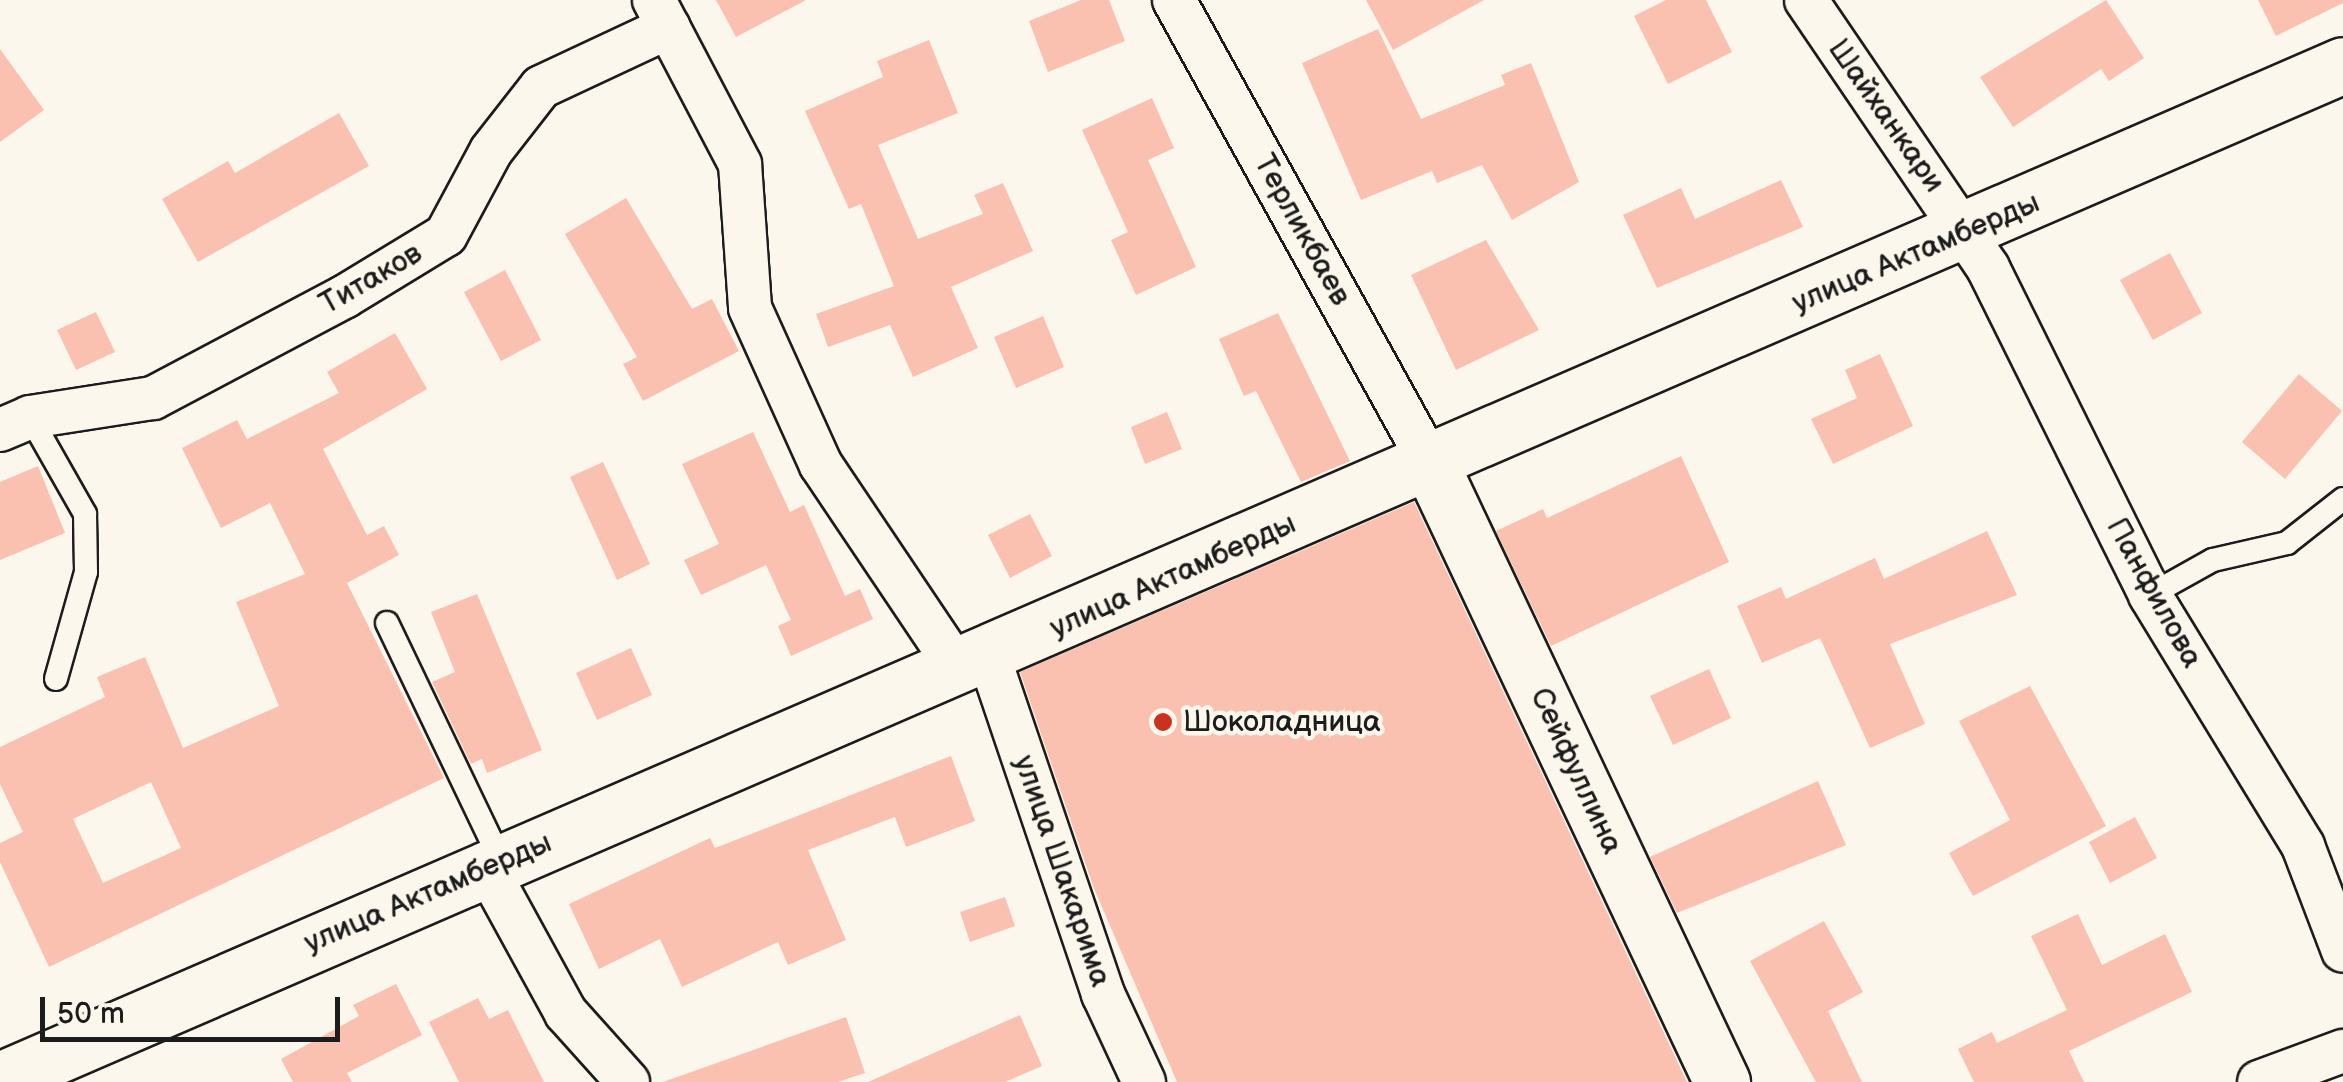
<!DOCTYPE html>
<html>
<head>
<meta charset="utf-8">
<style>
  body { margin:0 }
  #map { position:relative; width:2343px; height:1082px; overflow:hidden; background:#fbf7ec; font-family:"Balsamiq Sans",sans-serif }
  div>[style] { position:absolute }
  .building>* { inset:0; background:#fac1b0 }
  .roads { filter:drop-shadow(2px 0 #1c1c1c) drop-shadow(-2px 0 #1c1c1c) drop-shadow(0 2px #1c1c1c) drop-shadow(0 -2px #1c1c1c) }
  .service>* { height:22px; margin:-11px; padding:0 11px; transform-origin:11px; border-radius:11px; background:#fbf7ec }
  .minor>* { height:42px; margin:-21px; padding:0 21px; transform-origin:21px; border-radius:21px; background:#fbf7ec }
  .secondary>* { height:55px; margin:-27.5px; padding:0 27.5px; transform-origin:27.5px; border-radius:27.5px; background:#fbf7ec }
  .dots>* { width:28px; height:28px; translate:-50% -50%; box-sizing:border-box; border:5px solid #fbf7ec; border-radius:50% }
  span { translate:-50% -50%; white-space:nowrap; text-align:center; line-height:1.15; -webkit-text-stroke:9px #fbf7ec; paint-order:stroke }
  .street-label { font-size:30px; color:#1c1c1c }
  .poi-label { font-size:30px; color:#1c1c1c }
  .left { translate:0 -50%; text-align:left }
  .scale { position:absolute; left:40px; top:997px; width:300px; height:45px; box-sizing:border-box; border:5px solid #1c1c1c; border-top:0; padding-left:12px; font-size:30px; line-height:35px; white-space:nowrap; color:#1c1c1c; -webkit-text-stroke:8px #fbf7ec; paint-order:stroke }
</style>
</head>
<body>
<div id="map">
  <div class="building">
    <i style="clip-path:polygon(716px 0,806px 0,736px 37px)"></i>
    <i style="clip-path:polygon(1081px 0,1109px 0,1125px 41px,1048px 72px,1029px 21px)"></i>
    <i style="clip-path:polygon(1366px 0,1484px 0,1393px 50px)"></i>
    <i style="clip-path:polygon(1666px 0,1706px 0,1732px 52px,1668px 84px,1634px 16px)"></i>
    <i style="clip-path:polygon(2106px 0,2144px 58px,2109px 81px,2101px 69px,2013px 127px,1980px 77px)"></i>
    <i style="clip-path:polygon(2258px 0,2343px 0,2343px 3px,2276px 36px)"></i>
    <i style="clip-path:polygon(1378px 29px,1421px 119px,1505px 85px,1501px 75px,1531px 63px,1579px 182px,1512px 220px,1482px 165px,1437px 183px,1432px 171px,1361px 200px,1302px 63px)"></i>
    <i style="clip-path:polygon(929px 40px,958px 113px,878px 145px,918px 239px,983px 214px,974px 195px,1003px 183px,1033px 251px,951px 287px,978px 348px,913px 377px,890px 325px,828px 347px,816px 314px,894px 286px,861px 204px,849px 209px,805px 111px,883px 77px,877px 61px)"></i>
    <i style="clip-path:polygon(0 49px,44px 110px,0 142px)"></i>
    <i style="clip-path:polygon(1152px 98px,1174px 148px,1148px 160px,1196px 267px,1136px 295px,1111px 240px,1128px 232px,1082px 130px)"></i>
    <i style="clip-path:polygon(339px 113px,369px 166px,198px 262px,162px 199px,228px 161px,235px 173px)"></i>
    <i style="clip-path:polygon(1781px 180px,1803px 227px,1657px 288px,1623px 215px,1681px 188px,1695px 219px)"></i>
    <i style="clip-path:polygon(626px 198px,692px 309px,712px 299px,739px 351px,643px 401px,623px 364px,637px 357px,565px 234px)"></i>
    <i style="clip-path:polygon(1486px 240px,1539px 330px,1456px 370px,1411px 275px)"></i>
    <i style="clip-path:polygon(2170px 253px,2202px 313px,2153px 340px,2120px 280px)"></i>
    <i style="clip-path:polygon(505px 270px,541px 340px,501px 361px,464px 292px)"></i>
    <i style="clip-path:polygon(96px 312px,115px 352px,76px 370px,57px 330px)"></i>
    <i style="clip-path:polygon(1278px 313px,1350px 461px,1301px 482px,1256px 391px,1244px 396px,1219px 339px)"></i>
    <i style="clip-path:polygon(1043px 316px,1064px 367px,1016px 388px,994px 337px)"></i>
    <i style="clip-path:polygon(evenodd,395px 333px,427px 389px,323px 449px,367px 535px,384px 526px,399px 555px,347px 583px,444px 778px,49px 967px,0 862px,0 843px,23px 832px,0 784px,0 747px,105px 697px,97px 677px,145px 657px,183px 748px,279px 706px,236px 602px,305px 574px,270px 503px,221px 528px,182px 448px,237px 420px,247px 439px,339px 393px,327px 372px,395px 333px,151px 782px,181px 848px,103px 883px,73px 819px,151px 782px)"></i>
    <i style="clip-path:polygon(1880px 354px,1913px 426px,1833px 464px,1811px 419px,1857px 398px,1845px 370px)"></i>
    <i style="clip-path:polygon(2299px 374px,2342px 411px,2285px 479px,2242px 442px)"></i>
    <i style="clip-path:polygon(1167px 412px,1182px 449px,1145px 464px,1131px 427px)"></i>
    <i style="clip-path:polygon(753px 432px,790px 512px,804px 505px,845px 596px,860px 589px,873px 619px,791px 656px,778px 626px,791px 620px,766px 565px,701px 595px,684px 560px,719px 544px,682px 464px)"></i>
    <i style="clip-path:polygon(1681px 456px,1729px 562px,1551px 646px,1496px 531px,1543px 509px,1547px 518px)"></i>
    <i style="clip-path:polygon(603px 462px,650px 564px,617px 580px,570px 477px)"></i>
    <i style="clip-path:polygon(38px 466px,65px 533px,0 560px,0 482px)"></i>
    <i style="clip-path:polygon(1414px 502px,1687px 1082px,1177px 1082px,1093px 886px,1020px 672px)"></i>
    <i style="clip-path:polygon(1030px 514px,1052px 556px,1010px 578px,988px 535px)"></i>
    <i style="clip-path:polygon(1987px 531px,2017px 595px,1890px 644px,1925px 724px,1870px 748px,1820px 638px,1762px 663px,1737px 606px,1781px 587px,1786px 599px,1875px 558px,1884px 579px)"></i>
    <i style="clip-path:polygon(477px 594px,542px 750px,487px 773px,482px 759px,471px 764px,432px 682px,455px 672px,431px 612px)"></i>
    <i style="clip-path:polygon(631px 648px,652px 695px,597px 720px,576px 673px)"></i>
    <i style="clip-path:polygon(1709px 669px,1731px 718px,1673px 745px,1650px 696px)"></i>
    <i style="clip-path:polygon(2030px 686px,2106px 826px,1973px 896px,1949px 853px,2010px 820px,1959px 721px)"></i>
    <i style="clip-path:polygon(951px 756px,975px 821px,906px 847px,895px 817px,808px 850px,846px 940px,788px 965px,778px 942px,682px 987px,660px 939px,599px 969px,569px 904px,710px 838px,715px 848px)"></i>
    <i style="clip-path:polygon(1818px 781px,1846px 845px,1677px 913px,1650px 857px)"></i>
    <i style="clip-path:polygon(2135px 817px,2157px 858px,2110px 883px,2089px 842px)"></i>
    <i style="clip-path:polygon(1005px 897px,1015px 926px,970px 942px,960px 912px)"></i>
    <i style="clip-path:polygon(2078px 914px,2102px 965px,2165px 934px,2192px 992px,2069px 1051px,2084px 1082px,1974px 1082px,1958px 1049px,1992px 1032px,1997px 1043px,2067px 1010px,2031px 936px)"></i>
    <i style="clip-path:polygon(1824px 921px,1863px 992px,1828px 1011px,1862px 1082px,1816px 1082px,1750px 961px)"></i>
    <i style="clip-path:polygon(396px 984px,422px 1035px,347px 1073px,352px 1082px,293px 1082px,281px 1059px,359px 1016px,353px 1005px)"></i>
    <i style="clip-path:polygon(478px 998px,489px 1019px,508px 1010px,544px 1082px,459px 1082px,429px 1022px)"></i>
    <i style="clip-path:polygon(1020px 1015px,1042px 1066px,1005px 1082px,868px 1082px)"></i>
    <i style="clip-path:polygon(846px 1017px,865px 1073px,838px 1082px,663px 1082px)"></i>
  </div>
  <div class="roads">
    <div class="service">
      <i style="left:30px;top:417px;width:112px;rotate:60.4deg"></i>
      <i style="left:85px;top:514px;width:58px;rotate:89deg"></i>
      <i style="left:86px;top:572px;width:111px;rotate:105.7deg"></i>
      <i style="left:2150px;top:595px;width:72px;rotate:-29.1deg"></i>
      <i style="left:2213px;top:560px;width:76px;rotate:-12.9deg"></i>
      <i style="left:2287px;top:543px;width:71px;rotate:-38.2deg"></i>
      <i style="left:387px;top:623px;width:264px;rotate:64.4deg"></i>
    </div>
    <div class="minor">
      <i style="left:654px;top:0;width:185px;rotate:62.3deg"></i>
      <i style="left:740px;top:164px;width:144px;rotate:86deg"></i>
      <i style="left:750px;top:308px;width:172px;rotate:65.7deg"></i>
      <i style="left:821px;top:465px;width:247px;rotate:56.1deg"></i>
      <i style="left:1174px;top:0;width:527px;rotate:61.05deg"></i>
      <i style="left:1806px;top:0;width:324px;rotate:55.8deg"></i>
      <i style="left:1988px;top:268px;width:365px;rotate:63.6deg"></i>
      <i style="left:2150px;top:595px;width:294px;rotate:58.6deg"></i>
      <i style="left:2303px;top:846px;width:112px;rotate:69.1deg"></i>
      <i style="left:0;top:430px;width:33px;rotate:-23deg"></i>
      <i style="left:30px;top:417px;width:124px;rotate:-8.8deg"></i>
      <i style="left:153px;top:398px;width:216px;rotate:-27.9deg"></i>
      <i style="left:344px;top:297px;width:119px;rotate:-31.3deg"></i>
      <i style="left:446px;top:235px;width:95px;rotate:-61.8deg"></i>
      <i style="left:491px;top:151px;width:81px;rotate:-52deg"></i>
      <i style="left:541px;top:87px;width:141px;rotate:-25.1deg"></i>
      <i style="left:989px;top:657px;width:356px;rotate:71.3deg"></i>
      <i style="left:1103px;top:994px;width:97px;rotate:65deg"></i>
      <i style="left:486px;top:867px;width:166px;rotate:61.3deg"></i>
      <i style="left:566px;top:1013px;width:93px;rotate:48.1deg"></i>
      <i style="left:2259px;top:1082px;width:90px;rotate:-20.3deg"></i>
    </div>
    <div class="secondary">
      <i style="left:1429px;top:461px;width:687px;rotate:64.74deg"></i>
      <i style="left:0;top:1080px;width:2553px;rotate:-23.42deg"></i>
    </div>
  </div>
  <div class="dots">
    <i style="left:1163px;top:722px;background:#c8321e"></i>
  </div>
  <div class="street-label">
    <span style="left:1886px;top:116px;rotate:55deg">Шайханкари</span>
    <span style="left:1302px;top:230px;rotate:61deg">Терликбаев</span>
    <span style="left:1916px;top:253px;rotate:-23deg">улица Актамберды</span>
    <span style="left:371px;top:279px;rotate:-30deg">Титаков</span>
    <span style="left:1173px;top:576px;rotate:-24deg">улица Актамберды</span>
    <span style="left:2154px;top:593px;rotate:61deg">Панфилова</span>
    <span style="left:1576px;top:771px;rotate:65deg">Сейфуллина</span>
    <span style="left:1062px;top:871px;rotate:71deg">улица Шакарима</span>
    <span style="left:428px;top:893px;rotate:-23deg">улица Актамберды</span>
  </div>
  <div class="poi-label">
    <span class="left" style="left:1183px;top:722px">Шоколадница</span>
  </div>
  <div class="scale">50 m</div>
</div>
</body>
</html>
